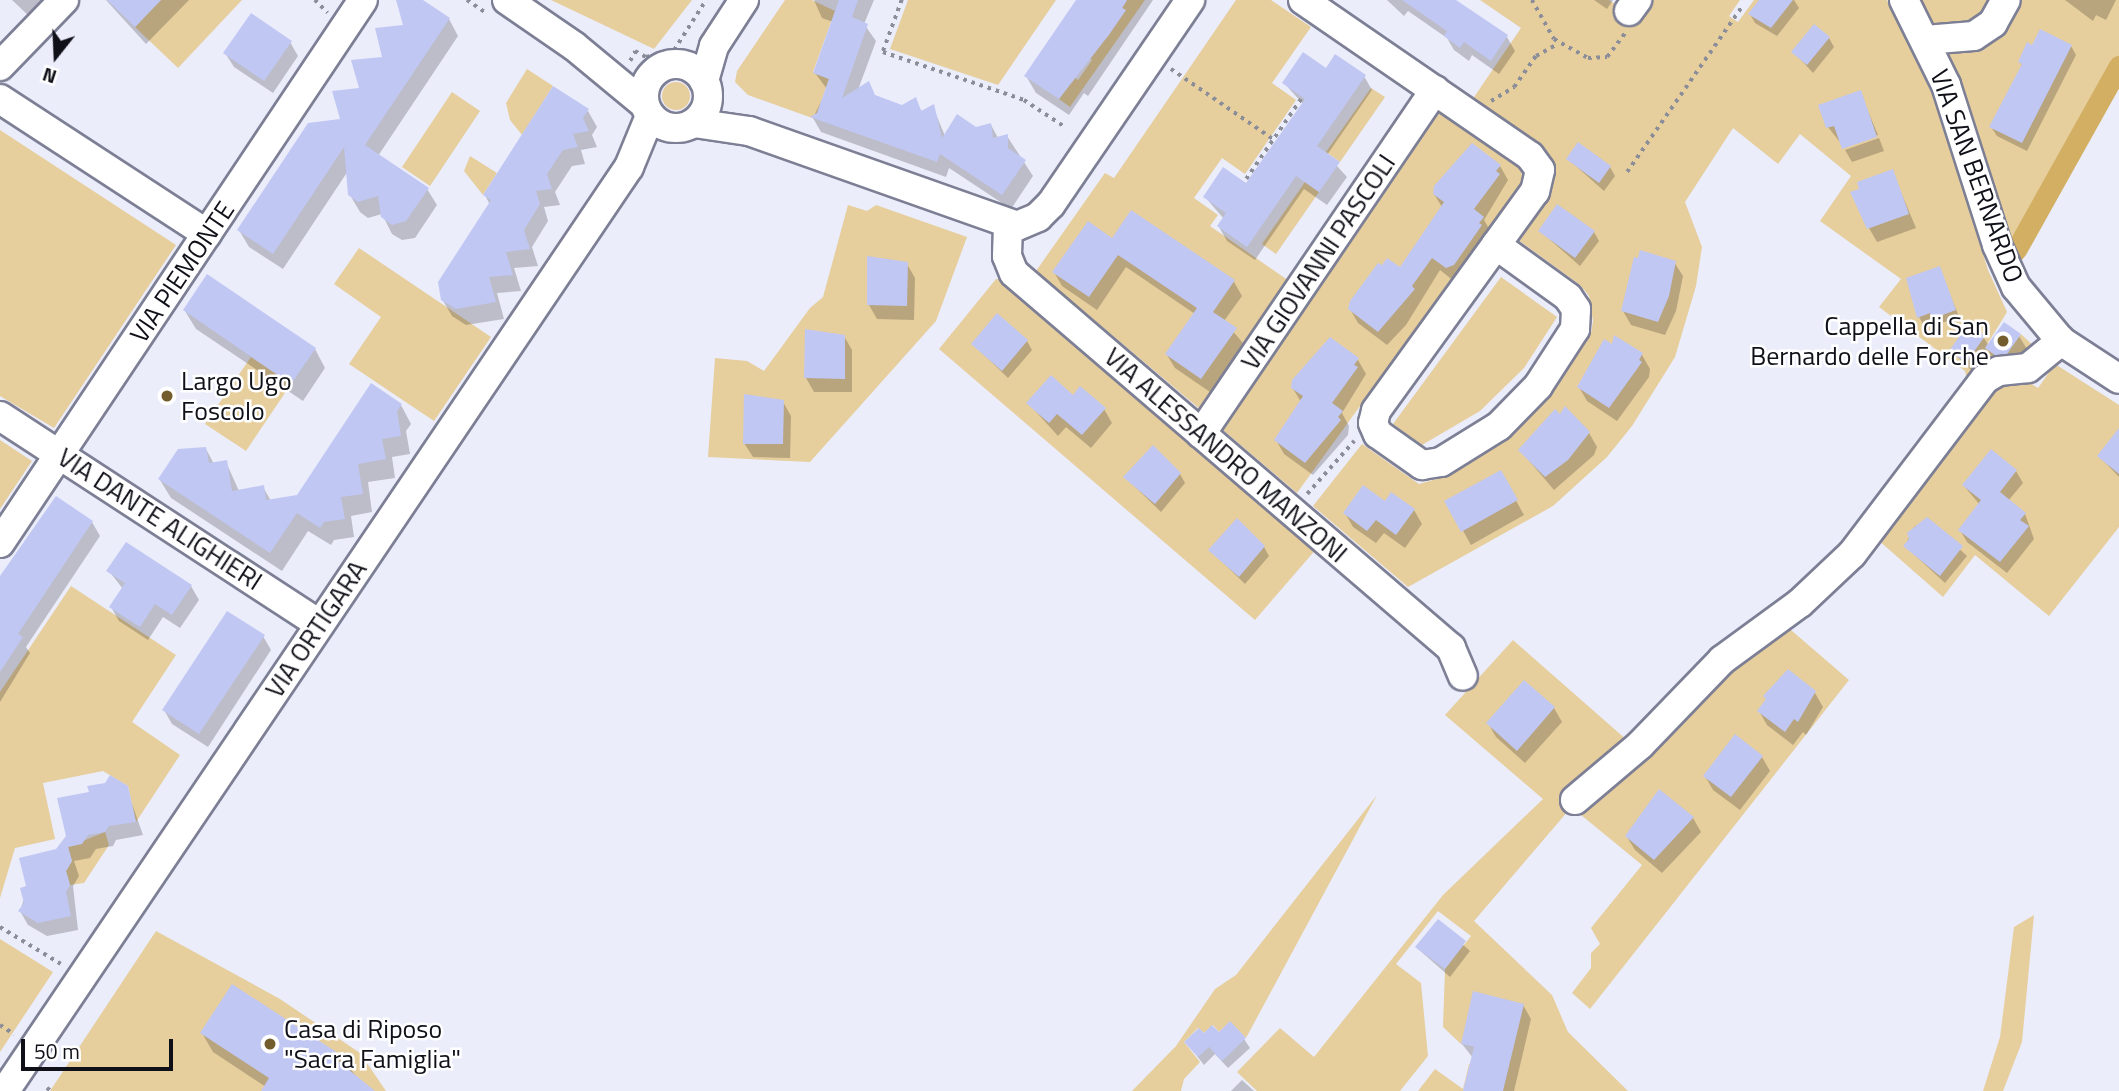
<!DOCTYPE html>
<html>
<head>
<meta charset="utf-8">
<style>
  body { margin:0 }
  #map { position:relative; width:2119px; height:1091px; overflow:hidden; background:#ebedfb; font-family:"Titillium Web",sans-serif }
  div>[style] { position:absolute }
  .green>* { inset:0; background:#e6ce9d }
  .round { border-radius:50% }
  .shadow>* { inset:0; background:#0003 }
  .canal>* { height:21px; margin:-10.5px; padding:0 10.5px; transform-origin:10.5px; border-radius:10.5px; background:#d2af62 }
  .building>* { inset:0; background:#c1c7f3 }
  .path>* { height:3.5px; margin-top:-1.75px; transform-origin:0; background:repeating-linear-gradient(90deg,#8b8d98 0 3.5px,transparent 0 8.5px) }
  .roads { filter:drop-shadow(2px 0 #7d7f95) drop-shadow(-2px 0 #7d7f95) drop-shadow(0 2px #7d7f95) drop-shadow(0 -2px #7d7f95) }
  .minor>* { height:28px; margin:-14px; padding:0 14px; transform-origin:14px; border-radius:14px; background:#fff }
  .minor>.ring { margin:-14px; padding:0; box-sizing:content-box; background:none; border:28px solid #fff; border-radius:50% }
  .dots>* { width:19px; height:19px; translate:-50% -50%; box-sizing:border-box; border:4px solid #fff; border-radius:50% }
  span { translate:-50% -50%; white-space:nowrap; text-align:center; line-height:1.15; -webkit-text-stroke:5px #fff; paint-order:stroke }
  .street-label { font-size:26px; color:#0f1018 }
  .poi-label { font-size:26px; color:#0f1018 }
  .right { translate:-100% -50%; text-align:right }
  .left { translate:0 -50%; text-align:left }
  .north { position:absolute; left:21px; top:21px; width:70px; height:70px; -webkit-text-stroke:5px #fff; paint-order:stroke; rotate:198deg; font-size:19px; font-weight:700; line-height:28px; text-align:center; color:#0f1018 }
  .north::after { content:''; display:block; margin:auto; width:24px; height:32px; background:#0f1018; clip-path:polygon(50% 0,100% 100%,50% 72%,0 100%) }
  .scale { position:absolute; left:21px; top:1039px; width:152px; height:32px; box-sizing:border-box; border:4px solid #0f1018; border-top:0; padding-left:9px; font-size:21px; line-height:24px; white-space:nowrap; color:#0f1018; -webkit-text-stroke:5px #fff; paint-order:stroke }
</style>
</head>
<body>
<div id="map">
  <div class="green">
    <i style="clip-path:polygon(161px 0,242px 0,178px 68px,135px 27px)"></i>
    <i style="clip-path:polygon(551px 0,692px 0,654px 49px)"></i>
    <i style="clip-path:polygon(785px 0,812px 0,835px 11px,813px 72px,829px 79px,815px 119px,748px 95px,735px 82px,737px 71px)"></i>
    <i style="clip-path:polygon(908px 0,1056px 0,998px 85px,890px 49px)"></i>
    <i style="clip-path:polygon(1127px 0,1145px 0,1070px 107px,1059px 99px,1074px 77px,1078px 80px,1092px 60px,1088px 56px,1108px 36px,1125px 11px,1122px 8px)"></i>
    <i style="clip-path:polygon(1236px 0,1271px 0,1311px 27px,1272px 83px,1296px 100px,1245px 174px,1222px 158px,1194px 198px,1218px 215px,1210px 226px,1289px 281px,1201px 410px,1036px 271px,1105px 173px,1114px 178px)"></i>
    <i style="clip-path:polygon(1480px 0,1609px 0,1619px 7px,1614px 15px,1628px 24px,1645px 0,1740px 0,1729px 16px,1738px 22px,1754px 0,1887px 0,1934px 98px,1988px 270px,2007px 312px,1985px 348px,2002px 360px,2021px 334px,2037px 349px,1967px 380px,1965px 371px,1879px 307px,1901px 279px,1820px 221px,1851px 176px,1800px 134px,1778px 164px,1733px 128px,1685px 202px,1702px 247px,1696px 286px,1675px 357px,1632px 426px,1607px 457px,1553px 506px,1408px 587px,1313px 506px,1362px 444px,1419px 484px,1440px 478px,1493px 449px,1550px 396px,1591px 333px,1593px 321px,1589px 296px,1580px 285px,1514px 237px,1553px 181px,1555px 170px,1551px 159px,1470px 103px,1521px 28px)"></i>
    <i style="clip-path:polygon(1917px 0,1999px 0,1986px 19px,1934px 33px)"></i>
    <i style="clip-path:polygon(2016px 0,2119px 0,2119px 79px,2015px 264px,1941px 47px)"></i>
    <i style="clip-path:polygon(527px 69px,553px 86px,522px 135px,510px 120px,506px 103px)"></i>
    <i class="round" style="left:662px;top:82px;width:28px;height:28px"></i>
    <i style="clip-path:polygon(1371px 88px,1385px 97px,1340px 162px,1326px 152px)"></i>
    <i style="clip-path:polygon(452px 92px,480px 111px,430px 186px,402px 167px)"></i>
    <i style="clip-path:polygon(1440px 110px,1518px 164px,1524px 180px,1297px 493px,1223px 430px)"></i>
    <i style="clip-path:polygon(0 130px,176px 245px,54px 428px,0 396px)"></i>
    <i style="clip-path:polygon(470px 156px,497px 173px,483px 195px,464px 171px)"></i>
    <i style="clip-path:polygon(1305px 182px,1319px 192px,1276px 254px,1262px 244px)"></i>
    <i style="clip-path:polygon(848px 205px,867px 211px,876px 205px,967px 237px,936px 321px,810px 462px,708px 457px,715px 358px,747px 361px,764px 371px,810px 308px,823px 297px)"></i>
    <i style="clip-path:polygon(359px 248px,491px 337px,434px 421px,349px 364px,381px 317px,334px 284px)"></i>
    <i style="clip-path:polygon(1501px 277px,1557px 317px,1524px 368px,1480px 411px,1422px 445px,1393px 424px)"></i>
    <i style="clip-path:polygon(996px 279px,1008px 280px,1318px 547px,1255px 620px,939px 349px)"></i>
    <i style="clip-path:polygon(251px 357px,291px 384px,246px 451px,205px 424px)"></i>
    <i style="clip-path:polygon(2055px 364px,2119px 405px,2119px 527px,2049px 616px,1975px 555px,1943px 597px,1877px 539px,1984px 389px,2020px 377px,2038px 388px)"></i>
    <i style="clip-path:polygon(0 440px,32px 461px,0 509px)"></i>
    <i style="clip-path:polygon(71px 586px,176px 655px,132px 722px,180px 755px,136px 822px,128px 786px,103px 771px,43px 783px,55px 839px,15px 848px,0 898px,0 692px)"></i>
    <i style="clip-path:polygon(1784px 624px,1849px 680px,1590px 1009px,1572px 993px,1591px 968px,1591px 953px,1600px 944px,1591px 928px,1642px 865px,1575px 810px,1721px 671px)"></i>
    <i style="clip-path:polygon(1513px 640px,1628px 741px,1474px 921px,1552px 995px,1568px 1032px,1628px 1091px,1418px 1091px,1435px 1069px,1463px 1089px,1469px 1064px,1482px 1067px,1486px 1050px,1461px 1044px,1443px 1027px,1445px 969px,1471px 936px,1438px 911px,1396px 964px,1421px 983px,1428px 1056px,1400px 1091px,1257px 1091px,1237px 1072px,1280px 1028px,1314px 1057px,1443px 895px,1543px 799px,1445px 715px)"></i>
    <i style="clip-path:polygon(1377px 795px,1246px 1038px,1230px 1022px,1219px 1032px,1213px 1025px,1204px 1033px,1198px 1028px,1184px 1042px,1200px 1062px,1184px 1079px,1181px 1091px,1132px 1091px,1176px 1046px,1215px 989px,1236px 975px)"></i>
    <i style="clip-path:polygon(105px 832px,109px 845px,84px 883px,70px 885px,66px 871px,72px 861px,68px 847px)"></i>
    <i style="clip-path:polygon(2034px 915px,2022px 1042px,2003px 1091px,1983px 1091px,2000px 1037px,2014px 927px)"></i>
    <i style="clip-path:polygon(156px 931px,280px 999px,360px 1053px,386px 1091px,50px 1091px)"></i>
    <i style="clip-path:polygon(0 939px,53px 972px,0 1052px)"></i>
  </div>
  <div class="shadow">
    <i style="clip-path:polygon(12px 0,47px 0,30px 17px)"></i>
    <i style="clip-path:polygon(106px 0,189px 0,146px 44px)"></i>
    <i style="clip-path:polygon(409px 0,420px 0,449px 19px,458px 36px,378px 156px,427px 189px,437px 205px,415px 238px,402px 240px,392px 234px,382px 214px,368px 218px,360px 212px,350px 195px,348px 171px,283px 269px,249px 247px,239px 230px,342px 121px,405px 27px)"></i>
    <i style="clip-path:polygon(814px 0,874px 0,864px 24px,876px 41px,858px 90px,902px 107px,915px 99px,922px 112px,933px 107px,945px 136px,991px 125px,998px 138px,1007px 136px,1033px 176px,1011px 209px,949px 168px,946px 177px,821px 132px,813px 118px,827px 89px,815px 73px,833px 22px,822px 18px)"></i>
    <i style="clip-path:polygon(1078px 0,1153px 0,1088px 96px,1084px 93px,1069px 115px,1036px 93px,1026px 76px)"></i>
    <i style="clip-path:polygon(1387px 0,1452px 0,1507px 37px,1515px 51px,1499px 74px,1472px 55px,1469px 61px,1454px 50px,1447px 38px,1408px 11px,1404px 16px)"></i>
    <i style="clip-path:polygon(1594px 0,1613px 0,1607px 9px)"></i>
    <i style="clip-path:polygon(1761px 0,1794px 0,1799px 8px,1777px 36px,1755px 23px,1750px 14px)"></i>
    <i style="clip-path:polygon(2065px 0,2116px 0,2106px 20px,2096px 15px,2093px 21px)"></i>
    <i style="clip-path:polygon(1829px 38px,1834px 47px,1813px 73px,1794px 52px)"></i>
    <i style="clip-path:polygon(290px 42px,298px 56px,273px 93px,234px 67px,225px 53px)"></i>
    <i style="clip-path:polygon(2071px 46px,2076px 55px,2027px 151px,1997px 136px,1991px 127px,2023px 67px,2020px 62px,2033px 47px)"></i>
    <i style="clip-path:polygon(1326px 71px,1364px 76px,1372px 90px,1327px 155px,1347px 177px,1327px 205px,1304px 189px,1255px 260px,1227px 241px,1219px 227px,1224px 219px,1205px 197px,1247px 185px,1303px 104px,1284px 83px)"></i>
    <i style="clip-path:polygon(1860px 92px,1878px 135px,1843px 146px,1828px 127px)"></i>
    <i style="clip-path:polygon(588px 111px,597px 127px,592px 135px,597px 147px,581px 150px,585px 164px,572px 166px,555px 192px,560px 205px,544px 207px,548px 221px,532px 247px,538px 266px,514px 268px,521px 291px,497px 293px,504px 319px,466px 325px,452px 316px,442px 299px,490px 205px,485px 195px)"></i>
    <i style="clip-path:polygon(1879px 138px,1884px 151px,1852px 162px,1845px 150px)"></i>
    <i style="clip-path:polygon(1568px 159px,1610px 167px,1615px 176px,1604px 191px)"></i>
    <i style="clip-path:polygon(1500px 166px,1508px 180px,1484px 220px,1491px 232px,1455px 282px,1440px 270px,1406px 325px,1387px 345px,1358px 323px,1350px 309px,1400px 270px,1442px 207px,1434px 194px)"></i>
    <i style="clip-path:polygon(1892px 171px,1916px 228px,1877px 242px,1869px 228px)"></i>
    <i style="clip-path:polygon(1540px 231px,1594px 232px,1599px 241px,1580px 266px)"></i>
    <i style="clip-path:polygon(1113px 240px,1234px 282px,1242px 296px,1224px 321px,1243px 343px,1210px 392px,1175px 368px,1167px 355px,1195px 314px,1126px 267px,1097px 310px,1062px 286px,1054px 272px)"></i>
    <i style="clip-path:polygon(1639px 261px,1674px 262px,1683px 276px,1676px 311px,1665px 335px,1631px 325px,1623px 311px)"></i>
    <i style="clip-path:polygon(907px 264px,915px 278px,914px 320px,877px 319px,869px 305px)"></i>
    <i style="clip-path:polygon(1939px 268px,1960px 319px,1924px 326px,1919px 317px)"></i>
    <i style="clip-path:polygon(185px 311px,315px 349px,325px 368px,303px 401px,196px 329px)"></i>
    <i style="clip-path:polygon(844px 336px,852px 350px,852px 392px,814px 392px,806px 378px)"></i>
    <i style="clip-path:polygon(2019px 336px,2030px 354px,1998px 367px,1987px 349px,1972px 371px,1951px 351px,1984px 338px,1989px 346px)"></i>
    <i style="clip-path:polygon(1027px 341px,1032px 350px,1008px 378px,973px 344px)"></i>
    <i style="clip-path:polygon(1613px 346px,1642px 355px,1650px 369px,1649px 377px,1617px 421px,1587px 401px,1579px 387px)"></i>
    <i style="clip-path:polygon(1358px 360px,1366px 374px,1342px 413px,1349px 426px,1348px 435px,1313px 475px,1284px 454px,1276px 440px,1301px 402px,1292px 387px)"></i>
    <i style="clip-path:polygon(1073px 397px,1104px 409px,1112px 423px,1091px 448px,1066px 427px,1058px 436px,1029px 404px)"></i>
    <i style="clip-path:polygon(783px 402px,791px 416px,790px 458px,753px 457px,744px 443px)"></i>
    <i style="clip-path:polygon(401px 405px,411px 424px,406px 431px,410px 454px,392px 457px,395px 478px,368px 482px,372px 512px,351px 516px,354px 537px,334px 540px,331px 545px,308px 531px,282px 571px,171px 498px,160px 480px,206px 449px,214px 464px,226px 462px,239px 491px,263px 487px,271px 501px,298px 496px)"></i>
    <i style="clip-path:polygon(1589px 433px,1597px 447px,1594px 455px,1554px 490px,1520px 450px)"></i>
    <i style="clip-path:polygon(2119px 435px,2119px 477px,2099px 456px)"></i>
    <i style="clip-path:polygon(2016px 471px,2023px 483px,2008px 501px,2025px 514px,2034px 539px,2007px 573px,1967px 542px,1960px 530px,1980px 505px,1964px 486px)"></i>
    <i style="clip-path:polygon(1500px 472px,1524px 515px,1471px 545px,1447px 502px)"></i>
    <i style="clip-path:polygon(1180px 474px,1185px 483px,1161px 512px,1126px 478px)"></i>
    <i style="clip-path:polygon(1385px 503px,1414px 510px,1422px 524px,1405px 548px,1384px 533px,1376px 543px,1353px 527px,1345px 513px)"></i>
    <i style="clip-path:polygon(1927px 519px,1967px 556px,1945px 583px,1905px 546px,1914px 527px)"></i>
    <i style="clip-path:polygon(92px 522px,100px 536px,26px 647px,30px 653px,0 702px,0 579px)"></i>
    <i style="clip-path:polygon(1264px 547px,1269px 556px,1245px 584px,1210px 550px)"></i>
    <i style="clip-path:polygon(109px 571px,191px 586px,199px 600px,180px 628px,163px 617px,148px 640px,119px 621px,111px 607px,123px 589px)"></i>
    <i style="clip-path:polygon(263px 636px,271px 650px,208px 747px,172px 724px,164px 710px)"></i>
    <i style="clip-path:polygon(1788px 672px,1815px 693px,1823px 707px,1806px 735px,1803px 732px,1793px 745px,1767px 725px,1759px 711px)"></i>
    <i style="clip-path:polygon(1554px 708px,1562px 722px,1525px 763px,1496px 737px,1488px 723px)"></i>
    <i style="clip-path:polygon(1762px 757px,1770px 771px,1740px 810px,1713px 790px,1705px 776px)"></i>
    <i style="clip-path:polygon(126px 787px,143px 835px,116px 840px,113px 846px,96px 849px,90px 858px,74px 861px,79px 876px,73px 886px,78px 930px,47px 936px,28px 925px,20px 911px,28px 887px,58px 851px)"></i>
    <i style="clip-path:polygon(1659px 791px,1693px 818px,1701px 832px,1662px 873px,1635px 850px,1627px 837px)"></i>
    <i style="clip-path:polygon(1438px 922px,1470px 951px,1450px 977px,1417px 948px)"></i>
    <i style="clip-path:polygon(1523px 1005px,1531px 1019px,1514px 1091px,1466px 1091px,1473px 1058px,1462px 1044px)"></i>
    <i style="clip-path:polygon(202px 1033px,340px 1056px,368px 1091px,263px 1091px,266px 1087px,213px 1052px)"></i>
    <i style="clip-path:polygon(1219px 1034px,1244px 1039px,1250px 1048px,1228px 1068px,1215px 1054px,1204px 1065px,1186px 1042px)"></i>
    <i style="clip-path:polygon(1242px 1080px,1254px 1091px,1231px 1091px)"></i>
  </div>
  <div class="canal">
    <i style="left:2016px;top:250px;width:211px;rotate:-60.8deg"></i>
  </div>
  <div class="building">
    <i style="clip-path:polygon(107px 0,161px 0,135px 27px)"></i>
    <i style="clip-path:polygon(396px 0,423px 0,450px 18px,365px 145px,429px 188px,406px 221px,392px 225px,381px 217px,378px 196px,358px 202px,348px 195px,344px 147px,273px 254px,237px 230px,308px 123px,340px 119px,332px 91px,359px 88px,351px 60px,382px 57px,375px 28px,403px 25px)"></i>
    <i style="clip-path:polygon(839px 0,858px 0,852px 17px,868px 24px,842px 98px,869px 81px,875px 95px,902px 105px,916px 97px,921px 111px,934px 104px,942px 138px,957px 114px,976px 127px,991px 123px,993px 138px,1008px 134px,1008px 148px,1026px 160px,1002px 195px,940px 154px,937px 162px,810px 117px,817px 113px,829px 79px,813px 73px)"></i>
    <i style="clip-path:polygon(1076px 0,1127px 0,1122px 8px,1126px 10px,1108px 36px,1059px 99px,1024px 76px)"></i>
    <i style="clip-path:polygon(1402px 0,1456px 0,1508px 35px,1491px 61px,1464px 42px,1460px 48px,1444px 36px,1447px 31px)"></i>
    <i style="clip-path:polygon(1759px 0,1793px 0,1771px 28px,1748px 14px)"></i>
    <i style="clip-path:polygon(251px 13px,292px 41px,264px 81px,223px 53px)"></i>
    <i style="clip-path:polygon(1814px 24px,1830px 37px,1807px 65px,1791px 52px)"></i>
    <i style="clip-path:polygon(2040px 29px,2072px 45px,2022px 143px,1989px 127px,2022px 64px,2018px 62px,2027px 42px,2032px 45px)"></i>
    <i style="clip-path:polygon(1303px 52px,1326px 68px,1335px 54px,1366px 75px,1317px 146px,1340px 162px,1319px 192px,1296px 176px,1247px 247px,1217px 226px,1226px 213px,1203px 197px,1223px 167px,1246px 183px,1279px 136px,1305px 99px,1282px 83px)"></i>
    <i style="clip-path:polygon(553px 86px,589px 109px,583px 118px,589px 131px,573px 134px,578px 147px,563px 150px,547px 174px,552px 189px,536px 191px,540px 204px,524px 230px,530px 249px,506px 252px,513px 275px,489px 277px,496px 302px,456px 309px,441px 300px,438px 282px,491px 200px,483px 195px)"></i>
    <i style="clip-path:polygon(1861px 90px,1877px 137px,1842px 149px,1834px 126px,1826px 128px,1818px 105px)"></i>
    <i style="clip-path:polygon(1578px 142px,1611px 166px,1599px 183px,1566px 159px)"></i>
    <i style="clip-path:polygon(1472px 143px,1501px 165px,1496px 171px,1500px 174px,1474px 209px,1484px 217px,1479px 223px,1482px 225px,1454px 265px,1446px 268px,1432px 258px,1412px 286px,1415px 289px,1378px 332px,1348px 309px,1350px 301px,1378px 263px,1382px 265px,1387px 258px,1400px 267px,1444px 202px,1433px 194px,1434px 186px)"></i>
    <i style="clip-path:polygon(1893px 169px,1909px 214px,1867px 229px,1850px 192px,1859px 189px,1857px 182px)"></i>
    <i style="clip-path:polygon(1557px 204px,1595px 231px,1575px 258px,1538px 231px)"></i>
    <i style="clip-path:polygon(1131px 210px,1235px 280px,1213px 312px,1237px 328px,1201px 379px,1165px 354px,1197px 308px,1118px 255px,1089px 297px,1052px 272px,1088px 221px,1112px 238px)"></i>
    <i style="clip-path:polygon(1640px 250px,1676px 261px,1669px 296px,1658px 322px,1621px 311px,1634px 257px,1638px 258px)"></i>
    <i style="clip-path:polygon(867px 256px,908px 262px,907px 306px,867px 305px)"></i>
    <i style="clip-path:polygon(1940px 266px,1956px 310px,1932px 319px,1930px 313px,1917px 318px,1906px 278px)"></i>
    <i style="clip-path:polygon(207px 274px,316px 348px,291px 384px,183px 310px)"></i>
    <i style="clip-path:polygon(997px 313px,1028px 340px,1002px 371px,971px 344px)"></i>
    <i style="clip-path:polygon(2004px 322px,2021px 334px,2007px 354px,1995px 355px,1985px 348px)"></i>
    <i style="clip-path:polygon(1968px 324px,1985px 336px,1966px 363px,1949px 351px)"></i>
    <i style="clip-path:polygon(805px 329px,845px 335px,845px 379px,804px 378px)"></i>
    <i style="clip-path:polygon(1614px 335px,1643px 353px,1639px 360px,1642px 362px,1609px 408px,1577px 387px,1604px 339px,1612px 344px)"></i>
    <i style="clip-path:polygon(1330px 337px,1359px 358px,1354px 365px,1358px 367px,1332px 403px,1343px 411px,1338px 417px,1341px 420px,1305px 463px,1274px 440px,1303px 396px,1291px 388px,1292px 380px)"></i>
    <i style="clip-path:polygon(1051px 375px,1073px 395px,1080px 386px,1106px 408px,1082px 435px,1057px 414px,1049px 423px,1026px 403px)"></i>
    <i style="clip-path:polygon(371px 383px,402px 404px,397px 411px,401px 436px,382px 439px,386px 459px,358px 464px,363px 494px,341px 497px,345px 519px,324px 522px,320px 528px,297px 513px,270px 553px,158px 479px,178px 449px,206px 447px,209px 463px,227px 460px,232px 491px,264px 485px,266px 500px,297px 495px)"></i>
    <i style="clip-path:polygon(744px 394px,784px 400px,783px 444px,743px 444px)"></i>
    <i style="clip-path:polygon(1565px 406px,1590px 432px,1568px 460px,1545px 477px,1518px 450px,1555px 409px,1560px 414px)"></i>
    <i style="clip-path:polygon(2119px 428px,2119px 474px,2097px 456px)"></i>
    <i style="clip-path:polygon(1153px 445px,1181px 473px,1155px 504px,1123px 477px)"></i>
    <i style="clip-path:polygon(1991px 449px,2017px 470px,2000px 492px,2026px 513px,2020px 520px,2029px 526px,2000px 562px,1958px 530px,1981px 500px,1962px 485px)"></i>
    <i style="clip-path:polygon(1501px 470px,1518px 500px,1461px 532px,1444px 501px)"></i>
    <i style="clip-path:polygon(1363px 485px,1385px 501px,1391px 492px,1415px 509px,1396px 535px,1376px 520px,1367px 531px,1343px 513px)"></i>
    <i style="clip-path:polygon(56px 496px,93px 521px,18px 634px,23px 637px,0 672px,0 576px)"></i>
    <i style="clip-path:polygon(1927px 517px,1963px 546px,1940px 576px,1903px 546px,1909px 539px,1907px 533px)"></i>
    <i style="clip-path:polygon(1237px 518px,1265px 546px,1239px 577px,1208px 550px)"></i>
    <i style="clip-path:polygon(126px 542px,192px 585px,172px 615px,155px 604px,140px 627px,109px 607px,125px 583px,106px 571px)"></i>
    <i style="clip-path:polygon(227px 611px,265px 635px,199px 734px,162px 710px)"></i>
    <i style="clip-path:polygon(1788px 669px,1816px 691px,1798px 722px,1794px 719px,1785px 732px,1757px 711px,1766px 699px,1763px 696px)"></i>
    <i style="clip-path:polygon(1524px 680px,1555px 707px,1517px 751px,1486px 723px)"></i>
    <i style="clip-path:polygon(1735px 734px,1763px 756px,1731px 797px,1703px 776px)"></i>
    <i style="clip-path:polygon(110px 775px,128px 786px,136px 822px,109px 826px,105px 832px,88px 835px,82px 844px,68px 847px,72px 861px,66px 871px,70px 885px,66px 892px,71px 916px,38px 923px,18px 911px,24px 903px,20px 888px,26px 886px,19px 858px,56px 849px,66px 836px,57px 798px,89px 792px,87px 786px,105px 783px)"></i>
    <i style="clip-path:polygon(1659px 789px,1694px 817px,1654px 860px,1625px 836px)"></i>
    <i style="clip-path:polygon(1438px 919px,1466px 941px,1445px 969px,1415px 947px)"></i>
    <i style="clip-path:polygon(232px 984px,341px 1055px,337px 1060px,375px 1091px,261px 1091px,269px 1078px,200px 1033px)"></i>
    <i style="clip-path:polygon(1473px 991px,1524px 1004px,1503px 1091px,1463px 1091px,1474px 1047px,1461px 1044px)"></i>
    <i style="clip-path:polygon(1230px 1021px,1246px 1038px,1222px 1061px,1209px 1047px,1198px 1057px,1184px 1042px,1199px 1028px,1204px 1033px,1212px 1025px,1219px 1032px)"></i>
  </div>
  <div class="path">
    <i style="left:315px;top:0;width:18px;rotate:45deg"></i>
    <i style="left:467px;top:0;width:23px;rotate:34deg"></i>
    <i style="left:902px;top:0;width:55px;rotate:110.1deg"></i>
    <i style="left:883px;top:52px;width:149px;rotate:18.8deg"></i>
    <i style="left:1024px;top:100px;width:49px;rotate:33.4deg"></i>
    <i style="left:1532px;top:0;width:45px;rotate:60.6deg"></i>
    <i style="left:1554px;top:39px;width:39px;rotate:29deg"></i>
    <i style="left:1588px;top:58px;width:19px;rotate:-3deg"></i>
    <i style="left:1607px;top:57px;width:30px;rotate:-53deg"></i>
    <i style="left:630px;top:61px;width:11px;rotate:-63deg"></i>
    <i style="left:635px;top:51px;width:13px;rotate:29deg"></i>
    <i style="left:646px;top:57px;width:29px;rotate:-14deg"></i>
    <i style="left:674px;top:50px;width:59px;rotate:-57.4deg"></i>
    <i style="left:1171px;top:69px;width:124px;rotate:34.5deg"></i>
    <i style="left:1491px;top:101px;width:27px;rotate:-31deg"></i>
    <i style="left:1514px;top:87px;width:38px;rotate:-55deg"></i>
    <i style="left:1536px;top:56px;width:25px;rotate:-29deg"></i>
    <i style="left:1627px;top:172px;width:200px;rotate:-55.2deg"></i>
    <i style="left:1246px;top:179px;width:97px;rotate:-55.5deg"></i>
    <i style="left:1307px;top:494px;width:71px;rotate:-48.4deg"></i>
    <i style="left:0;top:927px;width:71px;rotate:31.2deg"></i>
    <i style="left:0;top:1025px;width:17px;rotate:33deg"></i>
    <i style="left:47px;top:1088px;width:5px;rotate:37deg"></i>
  </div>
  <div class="roads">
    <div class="minor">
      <i style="left:507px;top:0;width:81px;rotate:34.5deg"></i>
      <i style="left:574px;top:46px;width:91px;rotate:39.6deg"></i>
      <i style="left:1303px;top:0;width:275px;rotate:34.5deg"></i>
      <i style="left:1530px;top:156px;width:17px;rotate:54deg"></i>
      <i style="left:1540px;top:170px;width:22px;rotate:103deg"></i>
      <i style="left:1535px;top:191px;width:271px;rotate:125.9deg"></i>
      <i style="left:1376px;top:411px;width:12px;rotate:104deg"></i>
      <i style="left:1373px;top:423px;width:12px;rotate:66deg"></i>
      <i style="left:1378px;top:434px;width:54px;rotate:35.2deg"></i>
      <i style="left:1422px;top:465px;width:19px;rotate:-9deg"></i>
      <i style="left:1441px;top:462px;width:68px;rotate:-31.8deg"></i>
      <i style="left:1499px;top:426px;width:56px;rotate:-45.7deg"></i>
      <i style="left:1538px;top:386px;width:68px;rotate:-57deg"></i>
      <i style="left:1575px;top:329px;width:20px;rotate:-87deg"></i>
      <i style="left:1576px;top:309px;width:14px;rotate:-124deg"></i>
      <i style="left:1568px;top:297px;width:89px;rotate:-144.2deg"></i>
      <i style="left:1904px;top:0;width:95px;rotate:63.7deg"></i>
      <i style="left:1946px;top:85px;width:168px;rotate:72.3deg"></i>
      <i style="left:1997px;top:245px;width:46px;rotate:65.7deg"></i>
      <i style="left:2016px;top:287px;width:70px;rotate:50.2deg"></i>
      <i style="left:2061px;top:341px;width:69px;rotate:33.2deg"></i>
      <i style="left:1629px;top:11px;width:14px;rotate:-54deg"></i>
      <i style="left:1925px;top:40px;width:49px;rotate:-4.7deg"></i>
      <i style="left:1974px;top:36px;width:23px;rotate:-34deg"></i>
      <i style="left:1993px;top:23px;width:26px;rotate:-61deg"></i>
      <i class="ring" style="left:644px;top:64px;width:36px;height:36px"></i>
      <i style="left:0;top:66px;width:92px;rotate:-45.9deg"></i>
      <i style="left:704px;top:81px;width:36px;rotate:-74deg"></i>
      <i style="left:714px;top:46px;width:55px;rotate:-56.9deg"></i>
      <i style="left:0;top:99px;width:247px;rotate:33.1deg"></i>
      <i style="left:694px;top:123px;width:56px;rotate:8.3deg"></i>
      <i style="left:749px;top:131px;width:284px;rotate:19.5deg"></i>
      <i style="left:1017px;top:226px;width:23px;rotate:-23deg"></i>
      <i style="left:1038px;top:217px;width:18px;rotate:-45deg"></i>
      <i style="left:1051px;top:204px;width:247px;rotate:-55.7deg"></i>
      <i style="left:1008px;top:226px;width:30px;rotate:92deg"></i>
      <i style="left:1007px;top:256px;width:18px;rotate:68deg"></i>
      <i style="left:1014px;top:273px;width:576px;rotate:40.63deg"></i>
      <i style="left:1451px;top:648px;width:30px;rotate:67deg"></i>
      <i style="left:0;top:416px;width:381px;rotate:33.1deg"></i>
      <i style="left:1201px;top:434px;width:416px;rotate:-55.8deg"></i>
      <i style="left:0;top:543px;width:653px;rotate:-56.24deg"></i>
      <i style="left:1575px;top:800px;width:85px;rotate:-40.2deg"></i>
      <i style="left:1640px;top:745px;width:118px;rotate:-46deg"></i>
      <i style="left:1722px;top:660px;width:97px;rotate:-36.2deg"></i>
      <i style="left:1800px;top:603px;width:71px;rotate:-43.3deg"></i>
      <i style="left:1852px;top:554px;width:220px;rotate:-52.8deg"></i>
      <i style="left:1985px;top:379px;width:16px;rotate:-30deg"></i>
      <i style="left:1999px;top:371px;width:29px;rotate:-6deg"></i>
      <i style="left:2028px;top:368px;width:43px;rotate:-39.3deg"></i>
      <i style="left:5px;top:1091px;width:1115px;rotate:-55.97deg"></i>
      <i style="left:629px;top:167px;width:55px;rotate:-67.6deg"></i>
    </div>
  </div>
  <div class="dots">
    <i style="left:2003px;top:341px;background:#735d2c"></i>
    <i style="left:167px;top:396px;background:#735d2c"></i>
    <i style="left:270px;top:1044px;background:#735d2c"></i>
  </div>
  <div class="street-label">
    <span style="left:1977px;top:176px;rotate:70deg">VIA SAN BERNARDO</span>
    <span style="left:1318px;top:262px;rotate:-56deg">VIA GIOVANNI PASCOLI</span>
    <span style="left:182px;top:272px;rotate:-56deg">VIA PIEMONTE</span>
    <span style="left:1226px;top:455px;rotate:41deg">VIA ALESSANDRO MANZONI</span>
    <span style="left:160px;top:519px;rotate:33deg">VIA DANTE ALIGHIERI</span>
    <span style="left:316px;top:629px;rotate:-56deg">VIA ORTIGARA</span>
  </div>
  <div class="poi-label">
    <span class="right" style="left:1989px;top:341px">Cappella di San<br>Bernardo delle Forche</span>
    <span class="left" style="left:181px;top:396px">Largo Ugo<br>Foscolo</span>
    <span class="left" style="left:284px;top:1044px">Casa di Riposo<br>"Sacra Famiglia"</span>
  </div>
  <div class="north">N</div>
  <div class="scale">50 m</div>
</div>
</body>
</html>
